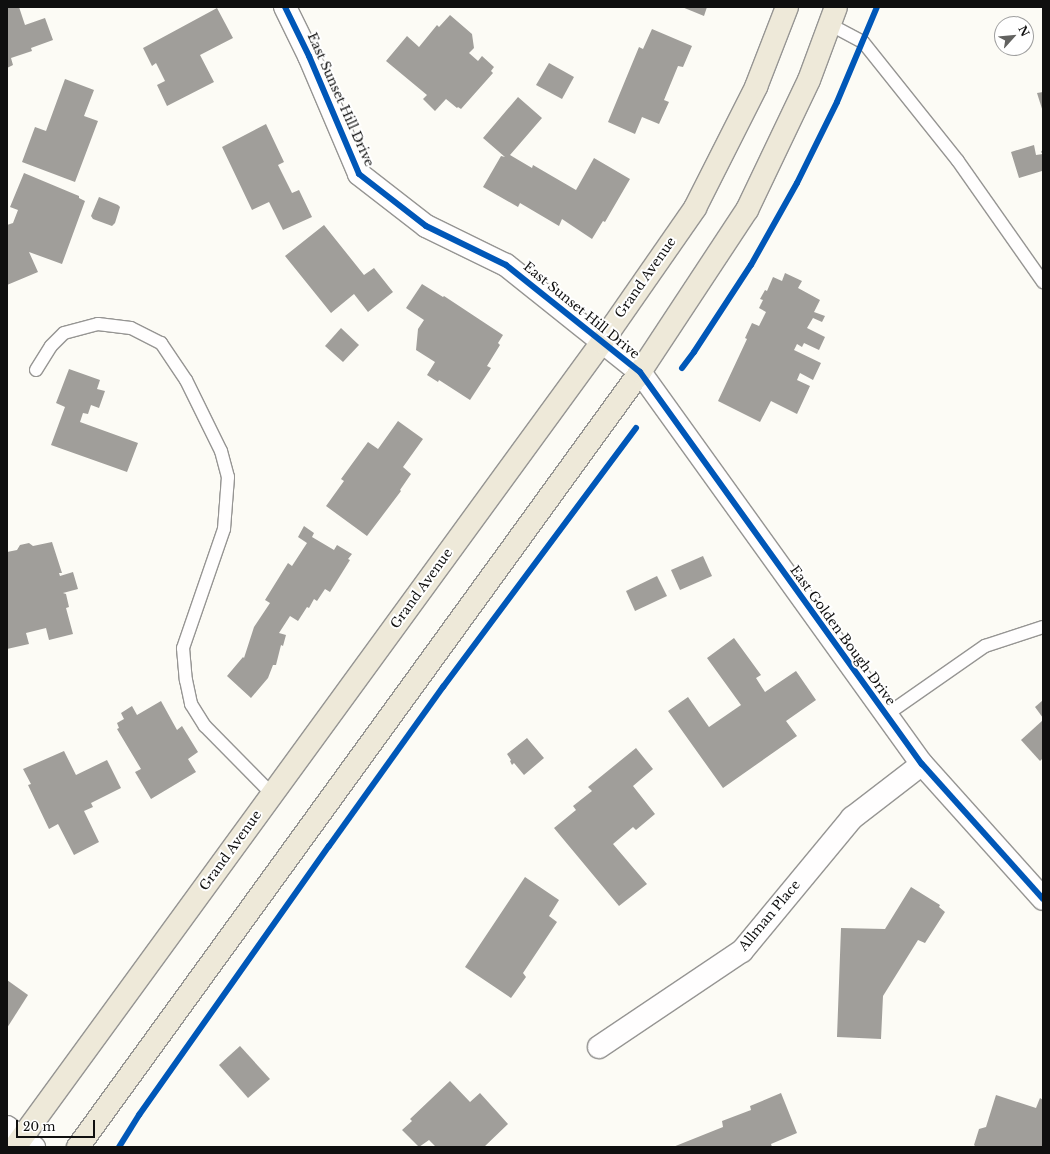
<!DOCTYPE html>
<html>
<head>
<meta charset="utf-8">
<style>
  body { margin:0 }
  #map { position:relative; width:1050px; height:1154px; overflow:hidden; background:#fcfbf5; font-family:"Libre Baskerville",serif }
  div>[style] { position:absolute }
  .building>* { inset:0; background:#a09e9a }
  .roads { filter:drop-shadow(1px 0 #969593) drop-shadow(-1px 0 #969593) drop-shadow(0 1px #969593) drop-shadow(0 -1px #969593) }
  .lane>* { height:12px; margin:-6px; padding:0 6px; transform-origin:6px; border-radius:6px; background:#fffefe }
  .street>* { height:22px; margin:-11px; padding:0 11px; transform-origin:11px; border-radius:11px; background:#fffefe }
  .primary>* { height:22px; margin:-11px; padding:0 11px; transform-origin:11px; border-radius:11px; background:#eee9d9 }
  .cycleway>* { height:6px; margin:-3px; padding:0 3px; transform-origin:3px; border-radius:3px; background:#0057b8 }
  span { translate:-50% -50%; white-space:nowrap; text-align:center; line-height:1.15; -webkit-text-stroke:4px #fff; paint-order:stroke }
  .street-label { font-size:13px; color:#0f0f0f }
  .frame { position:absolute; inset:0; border:8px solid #0f0f0f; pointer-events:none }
  .north { position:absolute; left:994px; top:16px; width:40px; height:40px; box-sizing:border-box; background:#fff; border:1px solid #9f9f9f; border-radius:50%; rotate:63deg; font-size:11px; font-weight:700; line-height:16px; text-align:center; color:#0f0f0f }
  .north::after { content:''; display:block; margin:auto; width:14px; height:18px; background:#626260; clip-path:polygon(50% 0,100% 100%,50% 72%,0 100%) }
  .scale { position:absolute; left:16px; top:1120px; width:79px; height:18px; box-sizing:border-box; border:2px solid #0f0f0f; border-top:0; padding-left:5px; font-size:12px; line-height:14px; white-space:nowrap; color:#0f0f0f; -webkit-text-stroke:3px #fff; paint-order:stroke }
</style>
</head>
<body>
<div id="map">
  <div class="building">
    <i style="clip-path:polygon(7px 7px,19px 7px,25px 25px,45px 18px,53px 40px,31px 48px,32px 51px,11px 58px,13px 65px,7px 68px)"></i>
    <i style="clip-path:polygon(682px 7px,707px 7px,704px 16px)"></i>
    <i style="clip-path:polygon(217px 8px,233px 38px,200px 55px,214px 82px,167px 106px,157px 85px,165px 81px,156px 63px,152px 66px,143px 48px)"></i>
    <i style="clip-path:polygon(450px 15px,472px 34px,474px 48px,469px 53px,478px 61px,482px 56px,494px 67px,491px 71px,493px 73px,461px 109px,458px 107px,457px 108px,446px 99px,435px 111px,423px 99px,427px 95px,386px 61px,407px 36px,419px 47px,437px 25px,439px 27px)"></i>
    <i style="clip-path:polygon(652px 29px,692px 46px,683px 67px,678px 66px,664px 100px,669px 102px,659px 124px,642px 117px,635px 134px,608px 122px,639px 47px,643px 49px)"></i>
    <i style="clip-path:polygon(549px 63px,574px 77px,562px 99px,536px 85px)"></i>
    <i style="clip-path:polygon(65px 79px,94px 90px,84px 116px,98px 121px,75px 182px,22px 162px,35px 127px,46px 131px)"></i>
    <i style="clip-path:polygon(1043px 92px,1043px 112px,1037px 93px)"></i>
    <i style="clip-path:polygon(518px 97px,542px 118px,510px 155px,532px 168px,533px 165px,576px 190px,594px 158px,630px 179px,605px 222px,603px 221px,592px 239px,562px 219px,559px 226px,520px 203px,518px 207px,483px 187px,501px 156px,505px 157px,483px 138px)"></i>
    <i style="clip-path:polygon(266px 124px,284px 162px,278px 165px,292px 193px,299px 190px,312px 217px,283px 230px,269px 202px,252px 210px,222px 147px)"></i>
    <i style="clip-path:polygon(1034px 145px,1036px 155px,1043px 154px,1041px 152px,1043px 149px,1043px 174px,1042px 171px,1019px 178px,1011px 152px)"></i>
    <i style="clip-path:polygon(24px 173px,79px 196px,79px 198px,85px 201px,62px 264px,29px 252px,38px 272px,7px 285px,7px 225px,13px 223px,18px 210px,10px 207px)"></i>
    <i style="clip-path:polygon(99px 197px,118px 205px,120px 207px,115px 223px,112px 226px,93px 219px,91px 216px)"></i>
    <i style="clip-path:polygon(324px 225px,364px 275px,374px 268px,393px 292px,368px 312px,354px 294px,331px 313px,285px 256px)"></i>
    <i style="clip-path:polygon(785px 273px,802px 281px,798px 288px,820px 300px,814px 312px,825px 316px,822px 322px,813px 318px,807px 328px,825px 337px,819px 350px,804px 343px,802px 347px,797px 344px,794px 350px,821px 363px,813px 380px,800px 373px,797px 380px,810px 386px,797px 414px,771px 401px,760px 422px,718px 401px,747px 339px,745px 338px,752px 323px,759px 326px,766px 312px,759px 308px,763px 300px,760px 299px,765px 290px,767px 291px,773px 277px,782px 281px)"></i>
    <i style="clip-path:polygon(422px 284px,443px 297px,444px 296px,503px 335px,498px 343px,500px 345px,487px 366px,491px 368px,470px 400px,439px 380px,438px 382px,427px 375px,435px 362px,416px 350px,418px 329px,424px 320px,406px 308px)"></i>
    <i style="clip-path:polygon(341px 328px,359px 345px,343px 362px,325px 346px)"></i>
    <i style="clip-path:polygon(69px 369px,100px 380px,97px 389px,105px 391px,99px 408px,91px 405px,88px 414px,83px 413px,80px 422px,138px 443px,127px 472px,51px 445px,65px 407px,56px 403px)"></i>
    <i style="clip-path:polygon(398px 421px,423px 439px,403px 467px,411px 474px,400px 490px,401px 491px,367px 536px,326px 506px,344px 481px,341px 479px,368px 442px,378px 449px)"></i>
    <i style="clip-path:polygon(304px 526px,314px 533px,312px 537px,334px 550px,337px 545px,352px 554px,348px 559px,350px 560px,330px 592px,325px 589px,317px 601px,314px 599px,309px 608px,307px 607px,298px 621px,290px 616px,279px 633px,286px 635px,283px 646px,281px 645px,276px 665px,273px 665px,268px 678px,251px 698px,227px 676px,243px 657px,244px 658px,254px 627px,270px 603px,265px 600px,288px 563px,292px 566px,307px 543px,298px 537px)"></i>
    <i style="clip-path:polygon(52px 542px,62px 573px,59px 573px,60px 576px,73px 572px,78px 589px,63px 593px,66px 594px,69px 607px,66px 608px,73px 634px,49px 640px,46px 628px,26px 633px,29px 644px,7px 649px,7px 552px,17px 550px,20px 545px,29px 543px,33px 546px)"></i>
    <i style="clip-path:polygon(703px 556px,712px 576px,680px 590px,671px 570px)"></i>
    <i style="clip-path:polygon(657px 576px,667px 596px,635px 611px,626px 591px)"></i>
    <i style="clip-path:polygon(734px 638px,761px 675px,756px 678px,765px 692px,796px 671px,816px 700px,786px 721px,797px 736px,723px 788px,668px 711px,688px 697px,709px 727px,741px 705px,707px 658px)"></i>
    <i style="clip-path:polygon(1043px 700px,1043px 718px,1035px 707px)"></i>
    <i style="clip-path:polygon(161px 701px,177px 730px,182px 726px,198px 752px,188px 759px,196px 772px,151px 799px,135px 772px,141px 769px,117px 729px,119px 728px,117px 723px,124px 719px,121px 713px,132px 706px,137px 715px)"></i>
    <i style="clip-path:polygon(1043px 720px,1043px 758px,1040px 761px,1021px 740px)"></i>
    <i style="clip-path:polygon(527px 738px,544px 758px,524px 775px,514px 763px,512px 765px,510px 761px,511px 760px,507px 754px)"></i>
    <i style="clip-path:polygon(636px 748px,653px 769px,633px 786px,655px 814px,636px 830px,633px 827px,613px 844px,647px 884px,619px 906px,554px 828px,576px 810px,573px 806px,592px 791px,588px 787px)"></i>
    <i style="clip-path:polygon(64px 751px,76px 775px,107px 760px,121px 788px,91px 803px,93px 807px,84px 811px,99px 842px,74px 855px,58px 824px,49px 829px,28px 785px,31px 784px,23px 769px)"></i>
    <i style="clip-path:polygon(525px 877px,559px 900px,549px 916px,557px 922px,523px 973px,526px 977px,511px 998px,465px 967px)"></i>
    <i style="clip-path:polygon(911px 887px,940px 905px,939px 907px,945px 912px,925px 943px,918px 940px,883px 996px,881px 1039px,837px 1037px,841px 928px,885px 929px)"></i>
    <i style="clip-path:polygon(7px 980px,28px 995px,7px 1028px)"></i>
    <i style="clip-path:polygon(240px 1046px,270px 1079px,248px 1098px,219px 1065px)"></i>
    <i style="clip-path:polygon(450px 1081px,470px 1102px,480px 1093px,508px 1124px,484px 1147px,436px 1147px,429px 1140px,419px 1147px,402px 1130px,412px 1121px,410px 1119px)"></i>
    <i style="clip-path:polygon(781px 1093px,797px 1133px,771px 1144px,772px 1147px,673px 1147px,723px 1127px,722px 1121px,751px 1110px,750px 1106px)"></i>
    <i style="clip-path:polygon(996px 1095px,1036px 1108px,1040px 1098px,1043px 1100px,1043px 1147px,976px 1147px,974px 1145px,979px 1129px,986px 1127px)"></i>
  </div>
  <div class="roads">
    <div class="lane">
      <i style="left:829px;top:24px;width:38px;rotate:28deg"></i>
      <i style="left:863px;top:42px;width:152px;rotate:51.4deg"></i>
      <i style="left:958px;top:161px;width:148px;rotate:54.9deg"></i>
      <i style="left:36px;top:370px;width:28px;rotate:-58deg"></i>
      <i style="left:51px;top:346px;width:18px;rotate:-45deg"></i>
      <i style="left:64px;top:333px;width:35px;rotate:-15deg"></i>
      <i style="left:98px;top:324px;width:33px;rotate:7deg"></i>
      <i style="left:131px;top:328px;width:34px;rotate:27deg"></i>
      <i style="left:161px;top:343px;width:45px;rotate:56deg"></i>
      <i style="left:186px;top:380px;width:79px;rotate:63.8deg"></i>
      <i style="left:221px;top:451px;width:27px;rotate:75deg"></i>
      <i style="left:228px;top:477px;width:52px;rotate:94.4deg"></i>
      <i style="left:224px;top:529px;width:126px;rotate:109deg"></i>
      <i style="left:183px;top:648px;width:32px;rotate:85deg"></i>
      <i style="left:186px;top:680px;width:25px;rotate:78deg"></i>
      <i style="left:191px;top:704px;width:26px;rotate:58deg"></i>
      <i style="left:205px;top:726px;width:95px;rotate:45.4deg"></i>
      <i style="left:886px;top:715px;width:121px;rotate:-34.9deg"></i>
      <i style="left:985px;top:646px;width:61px;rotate:-18.1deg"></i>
    </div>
    <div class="street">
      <i style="left:285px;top:7px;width:55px;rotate:63.9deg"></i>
      <i style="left:309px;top:56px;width:128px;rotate:67deg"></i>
      <i style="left:359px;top:174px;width:85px;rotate:37.8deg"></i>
      <i style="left:426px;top:226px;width:89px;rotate:26deg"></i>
      <i style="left:506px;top:265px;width:171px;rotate:38.6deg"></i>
      <i style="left:640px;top:372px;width:483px;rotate:54.3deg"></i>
      <i style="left:922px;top:764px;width:181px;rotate:48.1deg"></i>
      <i style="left:599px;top:1047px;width:172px;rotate:-33.9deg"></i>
      <i style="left:742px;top:951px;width:173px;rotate:-50.4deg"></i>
      <i style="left:852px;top:818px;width:88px;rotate:-37.6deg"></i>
      <i style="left:7px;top:1127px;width:34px;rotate:37deg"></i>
    </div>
    <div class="primary">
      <i style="left:15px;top:1147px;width:996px;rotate:-53.9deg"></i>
      <i style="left:602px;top:342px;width:163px;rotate:-55.2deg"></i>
      <i style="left:695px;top:208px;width:136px;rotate:-63.2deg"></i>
      <i style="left:756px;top:87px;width:86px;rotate:-68.8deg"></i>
      <i style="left:78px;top:1147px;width:957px;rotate:-54.05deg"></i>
      <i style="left:640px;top:372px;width:194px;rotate:-56.6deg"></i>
      <i style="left:747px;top:210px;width:144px;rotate:-64.5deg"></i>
      <i style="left:809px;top:80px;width:78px;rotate:-69.7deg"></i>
    </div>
  </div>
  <div class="cycleway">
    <i style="left:285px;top:7px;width:55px;rotate:63.9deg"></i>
    <i style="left:309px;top:56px;width:128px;rotate:67deg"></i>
    <i style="left:359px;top:174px;width:85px;rotate:37.8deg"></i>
    <i style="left:426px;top:226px;width:89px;rotate:26deg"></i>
    <i style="left:506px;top:265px;width:171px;rotate:38.6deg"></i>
    <i style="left:640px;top:372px;width:483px;rotate:54.3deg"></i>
    <i style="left:922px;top:764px;width:181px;rotate:48.1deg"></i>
    <i style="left:682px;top:368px;width:20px;rotate:-53deg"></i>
    <i style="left:694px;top:352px;width:104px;rotate:-56.8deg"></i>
    <i style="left:751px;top:265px;width:94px;rotate:-60.7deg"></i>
    <i style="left:797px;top:183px;width:90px;rotate:-63.7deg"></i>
    <i style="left:837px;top:102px;width:103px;rotate:-67.2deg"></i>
    <i style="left:119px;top:1147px;width:38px;rotate:-58deg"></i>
    <i style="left:139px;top:1115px;width:329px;rotate:-54.8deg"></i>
    <i style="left:329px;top:846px;width:196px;rotate:-54.4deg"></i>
    <i style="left:443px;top:687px;width:323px;rotate:-53.3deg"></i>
  </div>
  <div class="street-label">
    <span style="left:340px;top:100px;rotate:66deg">East Sunset Hill Drive</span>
    <span style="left:646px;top:278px;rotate:-55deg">Grand Avenue</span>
    <span style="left:581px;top:311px;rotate:39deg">East Sunset Hill Drive</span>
    <span style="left:422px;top:589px;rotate:-54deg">Grand Avenue</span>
    <span style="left:842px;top:636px;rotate:54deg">East Golden Bough Drive</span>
    <span style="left:231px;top:851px;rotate:-54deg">Grand Avenue</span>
    <span style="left:770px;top:916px;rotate:-50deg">Allman Place</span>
  </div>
  <div class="frame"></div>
  <div class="north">N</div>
  <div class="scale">20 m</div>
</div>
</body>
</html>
